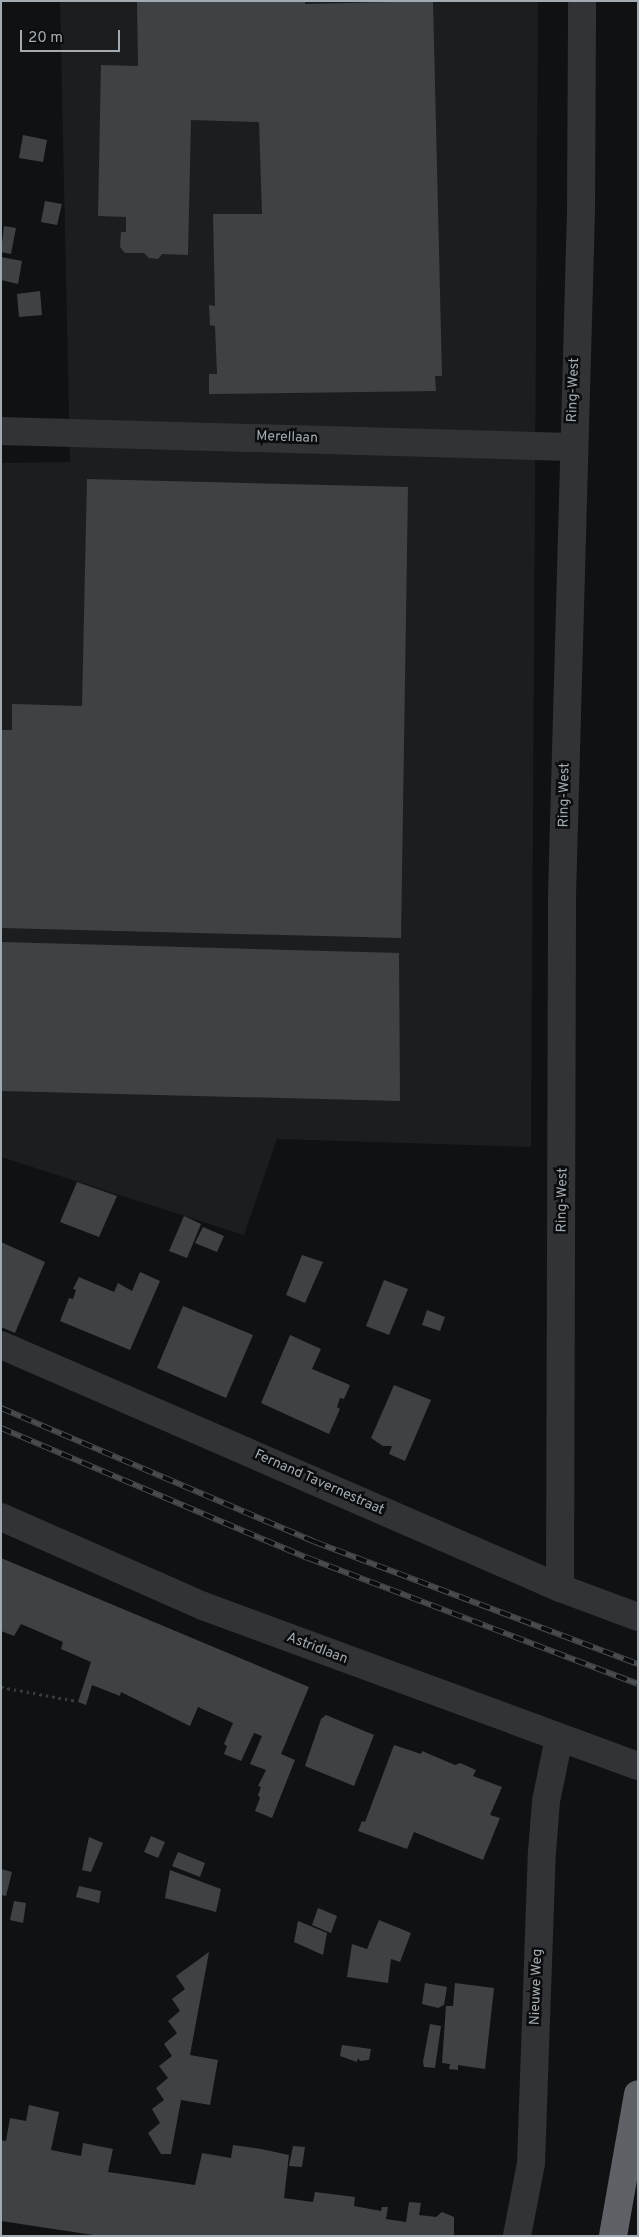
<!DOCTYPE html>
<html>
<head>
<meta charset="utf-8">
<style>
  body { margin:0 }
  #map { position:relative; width:639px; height:2237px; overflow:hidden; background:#101112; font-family:Overpass,sans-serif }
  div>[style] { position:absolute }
  .built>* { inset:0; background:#1c1d1f }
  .building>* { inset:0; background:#3f4245 }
  .path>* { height:3px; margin-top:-1.5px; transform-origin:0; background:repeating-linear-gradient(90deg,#373b3d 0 2.5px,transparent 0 6.5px) }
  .street>* { height:28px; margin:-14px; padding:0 14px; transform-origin:14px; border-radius:14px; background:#313336 }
  .highway>* { height:28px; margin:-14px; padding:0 14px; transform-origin:14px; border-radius:14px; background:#5e6267 }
  .rail>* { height:5.5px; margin-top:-2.75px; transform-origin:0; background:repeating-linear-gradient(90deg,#0b0c0d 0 11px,#484c4f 0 22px); box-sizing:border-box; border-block:1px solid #484c4f }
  span { translate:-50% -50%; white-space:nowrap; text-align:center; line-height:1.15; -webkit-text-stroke:5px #0b0c0d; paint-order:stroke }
  .street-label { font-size:14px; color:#a2abb2 }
  .frame { position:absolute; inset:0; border:2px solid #a2abb2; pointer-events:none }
  .scale { position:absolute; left:20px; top:30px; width:100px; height:22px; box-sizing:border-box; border:2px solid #a2abb2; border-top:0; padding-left:6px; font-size:15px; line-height:18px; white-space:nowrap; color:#a2abb2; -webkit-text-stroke:4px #0b0c0d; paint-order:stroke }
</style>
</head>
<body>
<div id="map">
  <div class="built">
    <i style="clip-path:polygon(60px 1px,538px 1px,531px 1147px,277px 1139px,244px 1235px,1px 1157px,1px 463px,70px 462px)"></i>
  </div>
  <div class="building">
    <i style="clip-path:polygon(137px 1px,305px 1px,305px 4px,433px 1px,442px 376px,435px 376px,436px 391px,209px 394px,209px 374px,217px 374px,215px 326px,210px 325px,209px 305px,215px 306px,213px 214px,262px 214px,259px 122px,191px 120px,188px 255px,162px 254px,158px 259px,149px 258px,144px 253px,125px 253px,120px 247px,121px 232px,126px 232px,126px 217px,98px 216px,101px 65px,138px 66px)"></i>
    <i style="clip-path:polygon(23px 135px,47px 140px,43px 162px,19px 158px)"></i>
    <i style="clip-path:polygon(45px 201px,62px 204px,57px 225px,41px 222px)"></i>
    <i style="clip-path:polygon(4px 226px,16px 228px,11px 254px,1px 252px)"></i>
    <i style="clip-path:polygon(1px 257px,22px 261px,18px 284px,1px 280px)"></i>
    <i style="clip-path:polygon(40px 291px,42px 315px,19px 317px,17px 294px)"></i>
    <i style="clip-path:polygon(87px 479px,408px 487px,401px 938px,1px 928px,1px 730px,12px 730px,12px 704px,82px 706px)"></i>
    <i style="clip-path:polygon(1px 942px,399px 953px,400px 1101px,1px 1091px)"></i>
    <i style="clip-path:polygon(77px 1182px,117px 1196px,99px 1237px,60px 1222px)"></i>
    <i style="clip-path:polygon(184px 1216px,201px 1224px,187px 1258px,169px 1251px)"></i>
    <i style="clip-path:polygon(203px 1227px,224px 1236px,217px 1252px,195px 1243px)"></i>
    <i style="clip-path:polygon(1px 1242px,45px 1262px,15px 1333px,1px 1327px)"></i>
    <i style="clip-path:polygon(302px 1255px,323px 1262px,305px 1303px,286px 1295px)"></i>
    <i style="clip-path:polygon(140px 1272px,160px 1281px,130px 1350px,60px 1321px,69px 1298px,73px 1299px,76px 1290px,73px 1289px,79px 1277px,114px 1292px,118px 1283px,132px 1291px)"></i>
    <i style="clip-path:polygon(384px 1280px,408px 1289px,389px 1335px,366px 1326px)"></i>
    <i style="clip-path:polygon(183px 1306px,253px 1335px,226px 1398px,157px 1368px)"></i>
    <i style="clip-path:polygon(427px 1310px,445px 1317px,440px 1331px,422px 1325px)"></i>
    <i style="clip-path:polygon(290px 1335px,321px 1349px,312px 1369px,350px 1385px,344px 1399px,340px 1398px,337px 1407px,340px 1409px,329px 1434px,261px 1403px)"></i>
    <i style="clip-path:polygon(394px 1385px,431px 1400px,405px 1461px,389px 1454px,392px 1446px,383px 1446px,371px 1438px)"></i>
    <i style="clip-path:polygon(1px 1558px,309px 1687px,281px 1754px,295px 1760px,272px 1818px,255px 1811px,260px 1798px,258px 1795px,261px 1787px,258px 1786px,266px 1770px,250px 1764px,262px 1736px,254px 1733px,241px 1761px,224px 1754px,227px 1746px,224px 1744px,233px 1723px,198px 1707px,190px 1726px,121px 1692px,120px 1696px,92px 1685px,86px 1705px,78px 1702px,91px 1662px,61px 1649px,63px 1642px,21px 1624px,14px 1636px,1px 1631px)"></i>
    <i style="clip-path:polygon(326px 1715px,374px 1735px,354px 1786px,305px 1766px,321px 1719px)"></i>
    <i style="clip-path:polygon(394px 1745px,421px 1754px,422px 1751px,455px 1765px,460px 1763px,476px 1770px,473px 1776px,502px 1787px,490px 1815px,500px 1818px,483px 1860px,414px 1832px,407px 1849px,358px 1831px,362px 1821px,365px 1822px)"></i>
    <i style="clip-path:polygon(151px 1836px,165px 1842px,158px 1858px,144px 1852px)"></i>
    <i style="clip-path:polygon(89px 1837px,103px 1843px,91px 1872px,82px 1870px)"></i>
    <i style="clip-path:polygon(178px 1852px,205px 1863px,200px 1877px,172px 1866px)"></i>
    <i style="clip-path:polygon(1px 1869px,12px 1872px,6px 1896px,1px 1895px)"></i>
    <i style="clip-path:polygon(170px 1870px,221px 1889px,216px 1912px,165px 1898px)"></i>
    <i style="clip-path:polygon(79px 1886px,101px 1891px,99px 1903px,76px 1897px)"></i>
    <i style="clip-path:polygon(14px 1901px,26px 1903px,23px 1923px,10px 1920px)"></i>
    <i style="clip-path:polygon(318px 1908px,337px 1916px,331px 1933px,312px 1925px)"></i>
    <i style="clip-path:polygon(379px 1920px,411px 1933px,400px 1962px,391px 1959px,388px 1983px,347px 1977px,352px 1944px,367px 1949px)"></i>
    <i style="clip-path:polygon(298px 1921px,327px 1933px,323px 1955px,294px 1942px)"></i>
    <i style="clip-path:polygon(209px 1952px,190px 2055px,218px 2060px,210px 2105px,181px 2100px,171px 2154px,161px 2154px,148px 2133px,160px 2123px,152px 2109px,164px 2100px,156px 2088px,168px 2078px,159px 2066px,172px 2056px,164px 2044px,177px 2033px,168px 2021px,180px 2011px,172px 1999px,185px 1989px,176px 1976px)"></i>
    <i style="clip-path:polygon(425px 1983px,447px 1987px,444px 2005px,438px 2008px,422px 2004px)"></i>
    <i style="clip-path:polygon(455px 1983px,494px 1988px,485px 2069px,458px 2065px,458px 2070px,449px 2069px,450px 2064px,442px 2063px,446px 2006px,453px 2006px)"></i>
    <i style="clip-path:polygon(430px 2024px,441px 2026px,435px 2068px,424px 2067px,423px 2062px)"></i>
    <i style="clip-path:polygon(342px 2045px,371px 2049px,369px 2060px,360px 2061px,358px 2058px,357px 2062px,340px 2056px)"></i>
    <i style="clip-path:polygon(29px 2105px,59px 2112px,51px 2150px,81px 2156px,83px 2143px,113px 2149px,108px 2172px,195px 2185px,202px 2153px,231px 2158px,233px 2145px,261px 2149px,289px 2155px,284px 2198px,313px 2202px,315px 2192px,355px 2197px,354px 2206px,381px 2211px,382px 2207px,388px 2207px,386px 2219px,406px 2222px,409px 2202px,421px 2203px,419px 2215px,436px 2217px,442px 2212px,454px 2217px,454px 2236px,100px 2236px,1px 2221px,1px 2140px,6px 2141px,10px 2118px,26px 2121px)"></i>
    <i style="clip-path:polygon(293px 2146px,305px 2147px,302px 2167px,289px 2166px)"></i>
  </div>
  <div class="path">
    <i style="left:1px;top:1687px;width:77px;rotate:10.4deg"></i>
  </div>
  <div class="street">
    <i style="left:1px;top:431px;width:571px;rotate:1.61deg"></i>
    <i style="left:1px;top:1345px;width:610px;rotate:23.49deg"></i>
    <i style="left:560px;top:1588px;width:83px;rotate:20.4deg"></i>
    <i style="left:1px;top:1517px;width:221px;rotate:23.8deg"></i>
    <i style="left:203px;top:1606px;width:463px;rotate:20.2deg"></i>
    <i style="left:560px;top:1588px;width:692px;rotate:-89.83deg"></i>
    <i style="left:562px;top:896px;width:685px;rotate:-88.41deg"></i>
    <i style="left:581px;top:211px;width:210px;rotate:-89.7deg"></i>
    <i style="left:517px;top:2236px;width:74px;rotate:-79.1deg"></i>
    <i style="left:531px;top:2163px;width:311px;rotate:-88deg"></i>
    <i style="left:542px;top:1852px;width:51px;rotate:-85.5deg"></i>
    <i style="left:546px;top:1801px;width:64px;rotate:-78.3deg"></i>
  </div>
  <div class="highway">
    <i style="left:613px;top:2236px;width:144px;rotate:-80deg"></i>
  </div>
  <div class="rail">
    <i style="left:1px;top:1408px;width:341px;rotate:23.1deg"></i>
    <i style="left:315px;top:1542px;width:345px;rotate:20.7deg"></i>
    <i style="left:1px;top:1428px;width:333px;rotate:23deg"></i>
    <i style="left:308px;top:1558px;width:353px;rotate:20.9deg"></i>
  </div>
  <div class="street-label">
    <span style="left:574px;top:390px;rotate:-88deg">Ring-West</span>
    <span style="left:287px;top:438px;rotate:2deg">Merellaan</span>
    <span style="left:565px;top:795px;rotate:-89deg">Ring-West</span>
    <span style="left:563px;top:1200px;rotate:-89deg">Ring-West</span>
    <span style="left:319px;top:1483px;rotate:24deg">Fernand Tavernestraat</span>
    <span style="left:317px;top:1649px;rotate:21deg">Astridlaan</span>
    <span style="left:537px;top:1987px;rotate:-88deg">Nieuwe Weg</span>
  </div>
  <div class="frame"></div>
  <div class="scale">20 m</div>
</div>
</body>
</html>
